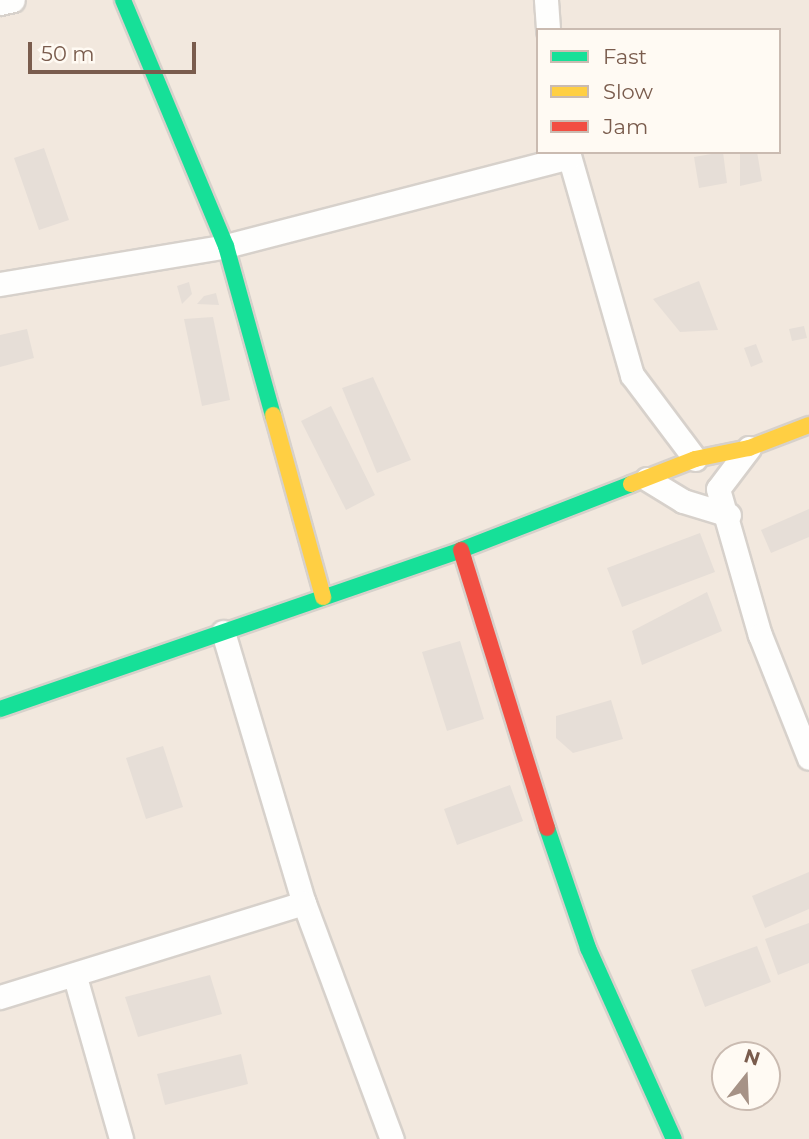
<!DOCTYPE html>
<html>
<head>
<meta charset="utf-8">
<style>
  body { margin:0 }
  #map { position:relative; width:809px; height:1139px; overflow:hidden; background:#f9f5f0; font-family:Montserrat,sans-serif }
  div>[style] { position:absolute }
  .residential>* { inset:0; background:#f2e8de }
  .building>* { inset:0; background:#e6ded7 }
  .roads { filter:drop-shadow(2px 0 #d7d1cb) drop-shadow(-2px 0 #d7d1cb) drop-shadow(0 2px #d7d1cb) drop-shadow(0 -2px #d7d1cb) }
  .street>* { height:23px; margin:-11.5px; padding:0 11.5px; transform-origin:11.5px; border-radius:11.5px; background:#fefefd }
  .fast>* { height:16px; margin:-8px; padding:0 8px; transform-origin:8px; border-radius:8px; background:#16e098 }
  .slow>* { height:16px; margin:-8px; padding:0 8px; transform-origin:8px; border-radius:8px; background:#ffcf43 }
  .jam>* { height:16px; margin:-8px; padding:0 8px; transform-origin:8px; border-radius:8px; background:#f24e42 }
  span { translate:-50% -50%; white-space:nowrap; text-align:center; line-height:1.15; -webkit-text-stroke:7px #fffaf3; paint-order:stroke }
  .legend { position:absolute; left:536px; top:28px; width:245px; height:126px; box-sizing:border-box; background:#fffaf3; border:2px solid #cabbb1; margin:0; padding:9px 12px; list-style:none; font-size:21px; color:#7a5c4d }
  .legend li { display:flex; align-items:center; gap:14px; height:35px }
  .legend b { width:35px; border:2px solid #cabbb1 }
  .north { position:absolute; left:711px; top:1041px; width:70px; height:70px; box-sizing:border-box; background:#fffaf3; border:2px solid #cabbb1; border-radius:50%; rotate:18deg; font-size:19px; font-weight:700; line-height:28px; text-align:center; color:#7a5c4d }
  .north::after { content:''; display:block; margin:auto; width:24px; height:32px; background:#a69286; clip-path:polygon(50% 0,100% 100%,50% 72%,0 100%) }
  .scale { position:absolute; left:28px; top:42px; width:168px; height:32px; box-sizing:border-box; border:4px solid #7a5c4d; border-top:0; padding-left:9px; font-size:21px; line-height:24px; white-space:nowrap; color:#7a5c4d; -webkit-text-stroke:5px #fffaf3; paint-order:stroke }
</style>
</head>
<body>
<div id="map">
  <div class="residential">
    <i style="clip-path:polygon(evenodd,0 0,809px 0,809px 1139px,0 1139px,0 0,538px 30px,779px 30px,779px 152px,538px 152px,538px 30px,0 0,725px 1055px,767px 1055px,767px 1097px,725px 1097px,725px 1055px)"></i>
  </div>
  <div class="building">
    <i style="clip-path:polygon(44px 148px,69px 220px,39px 230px,14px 158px)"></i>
    <i style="clip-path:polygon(723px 152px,727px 183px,699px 188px,694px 157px)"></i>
    <i style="clip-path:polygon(740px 152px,757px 152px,762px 181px,740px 186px)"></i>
    <i style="clip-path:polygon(699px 281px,718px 330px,680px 332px,653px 299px)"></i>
    <i style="clip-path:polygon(189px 282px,192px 294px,182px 304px,177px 286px)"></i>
    <i style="clip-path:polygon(216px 293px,219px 305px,197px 304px,204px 296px)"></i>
    <i style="clip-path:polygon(213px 317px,230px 400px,202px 406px,184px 319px)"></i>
    <i style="clip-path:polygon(804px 326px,807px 338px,792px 341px,789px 329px)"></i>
    <i style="clip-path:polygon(27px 329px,34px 358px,0 367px,0 335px)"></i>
    <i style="clip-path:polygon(756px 344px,763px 362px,751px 367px,744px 348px)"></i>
    <i style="clip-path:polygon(373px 377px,411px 460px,377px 473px,342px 388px)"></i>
    <i style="clip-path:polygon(331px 406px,375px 495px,346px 510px,301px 421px)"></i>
    <i style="clip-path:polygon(809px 509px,809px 537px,771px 553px,761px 530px)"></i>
    <i style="clip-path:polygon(700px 533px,715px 572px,622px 607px,607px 568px)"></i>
    <i style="clip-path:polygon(707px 592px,722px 631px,642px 665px,632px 631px)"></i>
    <i style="clip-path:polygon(460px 641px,484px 719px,447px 731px,422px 652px)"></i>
    <i style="clip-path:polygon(611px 700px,623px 739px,573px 753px,556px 738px,556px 716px)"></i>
    <i style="clip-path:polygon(163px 746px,183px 807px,146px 819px,126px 758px)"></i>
    <i style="clip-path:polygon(510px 785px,523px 821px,457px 845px,444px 809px)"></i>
    <i style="clip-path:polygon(809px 872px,809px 909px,765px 928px,752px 896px)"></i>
    <i style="clip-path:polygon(809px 923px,809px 963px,778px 975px,765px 939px)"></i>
    <i style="clip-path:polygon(757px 946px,771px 982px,705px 1007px,691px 970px)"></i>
    <i style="clip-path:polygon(210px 975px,222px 1014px,138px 1037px,125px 997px)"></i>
    <i style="clip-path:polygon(241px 1054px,248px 1084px,165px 1105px,157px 1074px)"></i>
  </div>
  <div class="roads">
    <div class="street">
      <i style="left:546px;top:0;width:30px;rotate:86deg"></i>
      <i style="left:0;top:3px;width:13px;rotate:-13deg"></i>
      <i style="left:568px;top:152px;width:232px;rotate:74deg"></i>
      <i style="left:632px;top:375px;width:105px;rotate:53.1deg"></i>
      <i style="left:0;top:284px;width:229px;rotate:-9.5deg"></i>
      <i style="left:226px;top:246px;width:354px;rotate:-14.5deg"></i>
      <i style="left:749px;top:448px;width:51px;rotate:127.1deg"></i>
      <i style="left:718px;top:489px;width:152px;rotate:74deg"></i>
      <i style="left:760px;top:635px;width:132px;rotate:68.3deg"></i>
      <i style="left:647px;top:479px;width:42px;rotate:31.4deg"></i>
      <i style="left:683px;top:501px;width:48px;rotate:16.9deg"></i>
      <i style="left:223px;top:632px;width:283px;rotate:73.4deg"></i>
      <i style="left:304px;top:903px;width:252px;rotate:69.6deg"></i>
      <i style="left:75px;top:977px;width:168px;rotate:74.1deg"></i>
      <i style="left:0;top:997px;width:318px;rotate:-17.2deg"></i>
    </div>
    <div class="fast">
      <i style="left:123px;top:0;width:267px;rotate:67.3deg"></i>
      <i style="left:226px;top:246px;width:175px;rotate:74.5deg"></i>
      <i style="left:0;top:709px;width:488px;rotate:-19deg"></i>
      <i style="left:461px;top:550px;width:182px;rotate:-21.2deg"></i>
      <i style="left:547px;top:828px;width:127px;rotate:71.1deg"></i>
      <i style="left:588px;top:948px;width:209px;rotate:65.8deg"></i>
    </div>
    <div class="slow">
      <i style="left:273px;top:415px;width:189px;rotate:74.6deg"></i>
      <i style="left:631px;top:484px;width:69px;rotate:-21.3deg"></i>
      <i style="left:695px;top:459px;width:55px;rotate:-11.5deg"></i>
      <i style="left:749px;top:448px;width:64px;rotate:-21deg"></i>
    </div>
    <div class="jam">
      <i style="left:461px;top:550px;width:291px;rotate:72.8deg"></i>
    </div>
  </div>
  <ul class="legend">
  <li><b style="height:9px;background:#16e098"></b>Fast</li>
  <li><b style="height:9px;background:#ffcf43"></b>Slow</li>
  <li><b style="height:9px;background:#f24e42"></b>Jam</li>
  </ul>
  <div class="north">N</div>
  <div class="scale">50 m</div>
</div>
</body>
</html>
